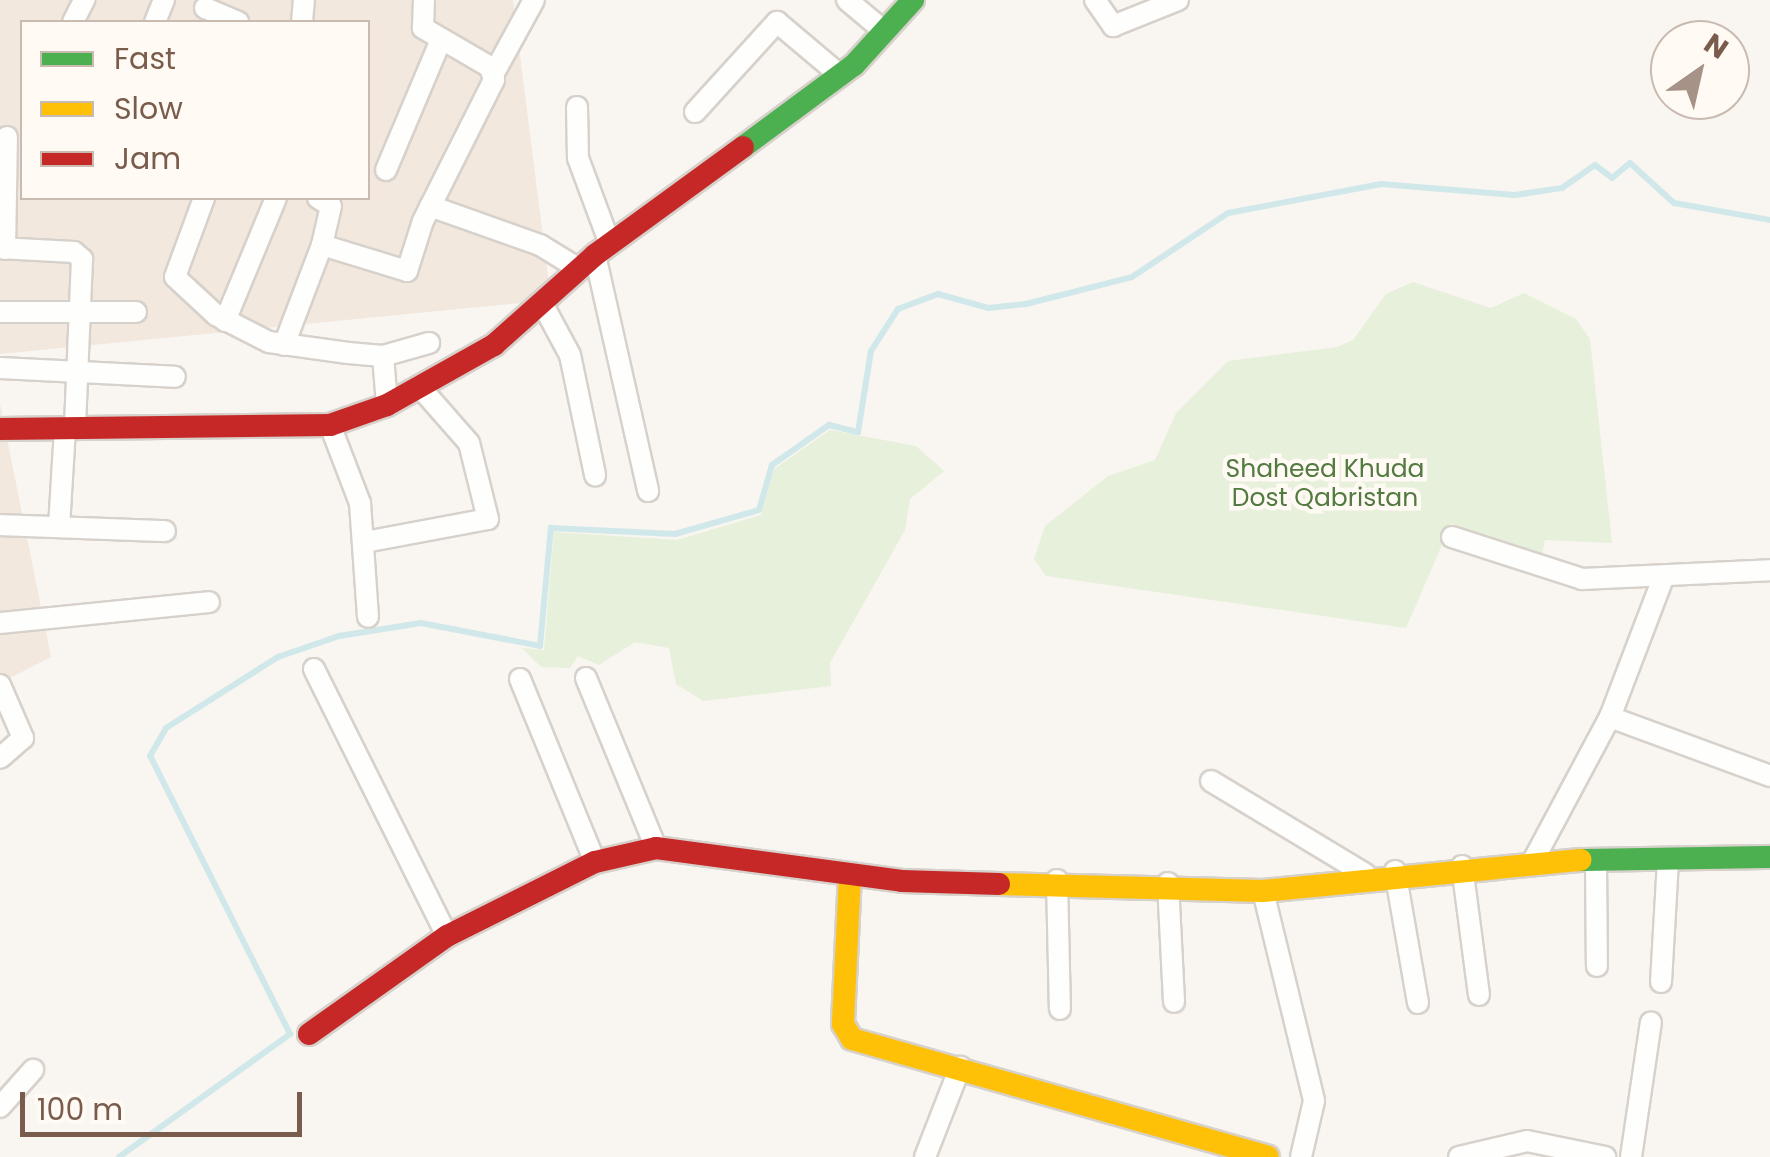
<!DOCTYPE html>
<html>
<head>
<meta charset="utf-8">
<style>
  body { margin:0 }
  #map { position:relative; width:1770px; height:1157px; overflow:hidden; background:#f9f5f0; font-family:Poppins,sans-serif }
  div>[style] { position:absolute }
  .residential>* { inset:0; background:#f2e8de }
  .green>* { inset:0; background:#e7f0db }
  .stream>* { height:6px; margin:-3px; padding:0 3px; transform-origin:3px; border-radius:3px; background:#d0e8ea }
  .roads { filter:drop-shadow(2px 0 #d7d1cb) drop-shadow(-2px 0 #d7d1cb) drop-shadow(0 2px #d7d1cb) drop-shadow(0 -2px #d7d1cb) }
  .street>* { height:20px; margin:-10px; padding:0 10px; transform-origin:10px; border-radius:10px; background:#fefefd }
  .fast>* { height:22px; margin:-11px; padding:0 11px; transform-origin:11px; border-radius:11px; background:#4caf50 }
  .slow>* { height:22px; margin:-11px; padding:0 11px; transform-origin:11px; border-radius:11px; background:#ffc107 }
  .jam>* { height:22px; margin:-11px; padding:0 11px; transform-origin:11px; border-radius:11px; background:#c62828 }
  span { translate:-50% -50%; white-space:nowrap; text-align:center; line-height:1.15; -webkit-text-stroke:9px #fffaf3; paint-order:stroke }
  .park-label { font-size:25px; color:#537a41 }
  .legend { position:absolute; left:20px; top:20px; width:350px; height:180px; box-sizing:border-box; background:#fffaf3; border:2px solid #cabbb1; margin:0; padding:12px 18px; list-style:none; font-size:30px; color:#7a5c4d }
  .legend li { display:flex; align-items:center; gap:20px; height:50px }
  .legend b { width:50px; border:2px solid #cabbb1 }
  .north { position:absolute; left:1650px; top:20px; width:100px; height:100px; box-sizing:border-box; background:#fffaf3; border:2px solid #cabbb1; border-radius:50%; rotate:34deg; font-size:28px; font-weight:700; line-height:40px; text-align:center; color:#7a5c4d }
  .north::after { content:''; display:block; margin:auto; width:35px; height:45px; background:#a69286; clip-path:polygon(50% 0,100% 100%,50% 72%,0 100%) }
  .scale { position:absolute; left:20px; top:1092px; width:282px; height:45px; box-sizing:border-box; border:5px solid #7a5c4d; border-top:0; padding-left:12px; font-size:30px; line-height:35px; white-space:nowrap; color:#7a5c4d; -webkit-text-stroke:8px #fffaf3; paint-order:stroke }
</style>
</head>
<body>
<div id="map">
  <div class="residential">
    <i style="clip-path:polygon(evenodd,0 0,513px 0,551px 300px,0 354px,0 0,22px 22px,368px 22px,368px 198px,22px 198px,22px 22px)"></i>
    <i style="clip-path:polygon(0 404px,51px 657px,0 683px)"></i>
  </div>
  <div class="green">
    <i style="clip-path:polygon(1413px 282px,1491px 308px,1524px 293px,1576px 319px,1590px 339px,1612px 543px,1545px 540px,1542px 553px,1451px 524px,1406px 628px,1046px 576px,1034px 559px,1045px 526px,1108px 476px,1155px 460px,1176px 413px,1228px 361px,1337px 347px,1353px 340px,1386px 294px)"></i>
    <i style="clip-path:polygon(830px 430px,916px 446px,944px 471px,910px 499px,905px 530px,830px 663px,831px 686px,703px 701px,676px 684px,669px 648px,635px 642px,599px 665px,578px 656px,570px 668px,541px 667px,522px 648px,544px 650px,554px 532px,677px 540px,761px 515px,774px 469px)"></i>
  </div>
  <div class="stream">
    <i style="left:119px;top:1157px;width:211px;rotate:-35.7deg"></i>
    <i style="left:290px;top:1034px;width:311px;rotate:-116.7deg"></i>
    <i style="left:150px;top:756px;width:32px;rotate:-60deg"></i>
    <i style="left:166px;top:728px;width:133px;rotate:-32.4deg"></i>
    <i style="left:278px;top:657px;width:65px;rotate:-19deg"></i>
    <i style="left:339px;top:636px;width:83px;rotate:-9deg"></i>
    <i style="left:421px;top:623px;width:121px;rotate:10.9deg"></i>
    <i style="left:540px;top:646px;width:119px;rotate:-84.7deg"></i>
    <i style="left:551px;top:528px;width:124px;rotate:2.8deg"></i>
    <i style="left:675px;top:534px;width:87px;rotate:-15.9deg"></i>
    <i style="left:759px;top:510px;width:47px;rotate:-73.9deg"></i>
    <i style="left:772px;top:465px;width:70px;rotate:-35.1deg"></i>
    <i style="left:829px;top:425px;width:30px;rotate:14deg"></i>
    <i style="left:858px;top:432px;width:82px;rotate:-80.9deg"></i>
    <i style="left:871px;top:351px;width:50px;rotate:-57.3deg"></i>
    <i style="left:898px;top:309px;width:43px;rotate:-20.6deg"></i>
    <i style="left:938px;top:294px;width:52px;rotate:15.6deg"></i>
    <i style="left:988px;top:308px;width:38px;rotate:-6deg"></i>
    <i style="left:1026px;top:304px;width:109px;rotate:-14.3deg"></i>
    <i style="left:1132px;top:277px;width:115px;rotate:-33.7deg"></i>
    <i style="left:1228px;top:213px;width:156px;rotate:-10.7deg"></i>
    <i style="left:1381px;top:184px;width:134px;rotate:4.7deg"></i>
    <i style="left:1515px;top:195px;width:48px;rotate:-8.5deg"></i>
    <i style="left:1562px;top:188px;width:40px;rotate:-34.9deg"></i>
    <i style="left:1595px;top:165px;width:21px;rotate:37deg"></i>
    <i style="left:1612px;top:178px;width:23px;rotate:-40deg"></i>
    <i style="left:1630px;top:163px;width:59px;rotate:42.3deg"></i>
    <i style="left:1674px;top:203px;width:97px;rotate:10deg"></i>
  </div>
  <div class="roads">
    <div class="street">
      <i style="left:847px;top:0;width:48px;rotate:40deg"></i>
      <i style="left:1095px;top:0;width:32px;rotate:55deg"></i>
      <i style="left:1113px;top:26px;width:70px;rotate:-21.8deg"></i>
      <i style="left:205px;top:8px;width:36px;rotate:23deg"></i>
      <i style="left:73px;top:22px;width:25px;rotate:-63deg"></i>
      <i style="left:155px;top:22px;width:24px;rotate:-68deg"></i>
      <i style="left:302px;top:22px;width:22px;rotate:-85deg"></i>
      <i style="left:494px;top:73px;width:83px;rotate:-61.3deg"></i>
      <i style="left:577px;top:107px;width:51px;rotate:88.9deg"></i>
      <i style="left:578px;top:158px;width:92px;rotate:69.6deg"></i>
      <i style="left:695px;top:112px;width:122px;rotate:-47.7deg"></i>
      <i style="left:777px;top:22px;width:82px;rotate:40.1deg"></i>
      <i style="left:386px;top:170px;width:141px;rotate:-67.1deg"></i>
      <i style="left:204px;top:198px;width:84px;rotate:110.2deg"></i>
      <i style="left:175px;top:277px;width:56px;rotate:42.8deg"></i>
      <i style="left:216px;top:315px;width:59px;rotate:27deg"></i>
      <i style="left:269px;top:342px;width:80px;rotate:7.9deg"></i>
      <i style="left:348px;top:353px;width:35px;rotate:5deg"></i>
      <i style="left:383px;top:356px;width:48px;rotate:-15.8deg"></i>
      <i style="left:318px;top:198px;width:15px;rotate:32deg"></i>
      <i style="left:331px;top:206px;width:40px;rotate:103deg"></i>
      <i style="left:430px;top:206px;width:117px;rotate:19.5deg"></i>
      <i style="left:540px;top:245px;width:46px;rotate:31.6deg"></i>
      <i style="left:0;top:248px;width:74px;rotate:3.1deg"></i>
      <i style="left:74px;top:252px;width:11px;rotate:41deg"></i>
      <i style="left:82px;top:259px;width:170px;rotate:92.4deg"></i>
      <i style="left:5px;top:249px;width:112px;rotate:-89deg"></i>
      <i style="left:595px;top:255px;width:242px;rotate:77.3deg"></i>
      <i style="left:542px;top:303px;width:59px;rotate:61.7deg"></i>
      <i style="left:570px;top:355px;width:123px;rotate:78.2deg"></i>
      <i style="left:0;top:312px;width:136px"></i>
      <i style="left:225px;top:321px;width:133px;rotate:-67.5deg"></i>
      <i style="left:284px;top:345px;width:107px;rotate:-69.2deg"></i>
      <i style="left:322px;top:245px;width:89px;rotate:17deg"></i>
      <i style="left:407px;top:271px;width:52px;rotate:-72.3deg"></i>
      <i style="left:423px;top:221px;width:158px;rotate:-63.3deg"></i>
      <i style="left:494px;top:80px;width:14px;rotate:-107deg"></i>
      <i style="left:490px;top:67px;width:78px;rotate:-149.8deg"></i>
      <i style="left:423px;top:28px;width:28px;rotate:-88deg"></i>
      <i style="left:383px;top:356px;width:49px;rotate:85.3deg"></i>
      <i style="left:0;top:368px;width:175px;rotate:2.9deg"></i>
      <i style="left:330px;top:425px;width:84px;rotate:69deg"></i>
      <i style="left:360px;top:503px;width:114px;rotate:86deg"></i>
      <i style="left:0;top:525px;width:165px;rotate:2.1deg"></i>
      <i style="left:59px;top:527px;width:98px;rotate:-86.5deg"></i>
      <i style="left:1452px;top:537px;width:137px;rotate:17.9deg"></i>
      <i style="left:1582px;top:579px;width:188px;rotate:-2.7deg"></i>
      <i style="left:365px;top:542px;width:125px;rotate:-10.6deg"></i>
      <i style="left:488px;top:519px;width:78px;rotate:-104deg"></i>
      <i style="left:469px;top:443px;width:76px;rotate:-131.3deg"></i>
      <i style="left:0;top:623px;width:210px;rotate:-5.7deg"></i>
      <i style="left:314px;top:669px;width:298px;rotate:63.5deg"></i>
      <i style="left:586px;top:678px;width:184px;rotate:67.6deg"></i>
      <i style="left:520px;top:679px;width:198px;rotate:67.7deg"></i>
      <i style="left:0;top:685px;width:58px;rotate:66.5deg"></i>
      <i style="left:23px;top:738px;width:30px;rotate:139deg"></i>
      <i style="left:1610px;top:717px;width:171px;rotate:20.2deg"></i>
      <i style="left:1211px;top:781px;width:180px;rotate:31.1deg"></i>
      <i style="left:1533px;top:861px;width:163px;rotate:-61.9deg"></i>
      <i style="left:1610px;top:717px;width:149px;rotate:-69.1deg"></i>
      <i style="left:1596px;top:861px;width:105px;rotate:89.5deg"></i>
      <i style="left:1462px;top:866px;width:130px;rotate:82.5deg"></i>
      <i style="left:1395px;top:871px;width:134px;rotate:80.1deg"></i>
      <i style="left:1057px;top:880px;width:129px;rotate:88.7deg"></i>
      <i style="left:1168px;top:883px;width:119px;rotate:87.1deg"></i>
      <i style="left:1263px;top:891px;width:216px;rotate:76.3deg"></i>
      <i style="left:1314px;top:1101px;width:57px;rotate:103.1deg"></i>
      <i style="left:1661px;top:982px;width:120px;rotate:-86.7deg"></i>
      <i style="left:0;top:1107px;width:50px;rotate:-48.3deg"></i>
      <i style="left:925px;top:1157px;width:97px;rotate:-68.7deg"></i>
      <i style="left:1459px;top:1157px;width:70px;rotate:-13.2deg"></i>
      <i style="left:1527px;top:1141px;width:80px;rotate:11.6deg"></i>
      <i style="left:1631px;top:1157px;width:136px;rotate:-81.6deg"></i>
    </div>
    <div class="fast">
      <i style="left:743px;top:147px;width:138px;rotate:-36.5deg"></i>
      <i style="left:854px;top:65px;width:88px;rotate:-47.8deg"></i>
      <i style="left:1580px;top:860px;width:190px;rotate:-0.9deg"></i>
    </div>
    <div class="slow">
      <i style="left:850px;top:874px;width:150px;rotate:92.7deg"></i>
      <i style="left:843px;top:1024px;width:17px;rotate:59deg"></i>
      <i style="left:852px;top:1039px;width:432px;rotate:15.8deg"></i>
      <i style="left:999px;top:884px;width:264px;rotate:1.5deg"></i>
      <i style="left:1263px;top:891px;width:319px;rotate:-5.6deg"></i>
    </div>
    <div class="jam">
      <i style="left:0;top:429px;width:330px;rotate:-0.7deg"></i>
      <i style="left:330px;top:425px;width:60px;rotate:-19.3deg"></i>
      <i style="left:387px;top:405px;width:123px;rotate:-29.3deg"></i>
      <i style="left:494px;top:345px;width:135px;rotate:-41.7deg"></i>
      <i style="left:595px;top:255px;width:183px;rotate:-36.1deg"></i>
      <i style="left:309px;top:1034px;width:169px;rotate:-35.4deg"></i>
      <i style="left:447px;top:936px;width:165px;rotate:-26.6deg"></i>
      <i style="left:595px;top:862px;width:63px;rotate:-12.9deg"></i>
      <i style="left:656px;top:848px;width:248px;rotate:7.6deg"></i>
      <i style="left:902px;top:881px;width:97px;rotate:1.8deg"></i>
    </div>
  </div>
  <div class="park-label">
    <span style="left:1325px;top:484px">Shaheed Khuda<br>Dost Qabristan</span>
  </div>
  <ul class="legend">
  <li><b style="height:12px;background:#4caf50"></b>Fast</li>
  <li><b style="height:12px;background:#ffc107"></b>Slow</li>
  <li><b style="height:12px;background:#c62828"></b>Jam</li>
  </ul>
  <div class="north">N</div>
  <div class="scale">100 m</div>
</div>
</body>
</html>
